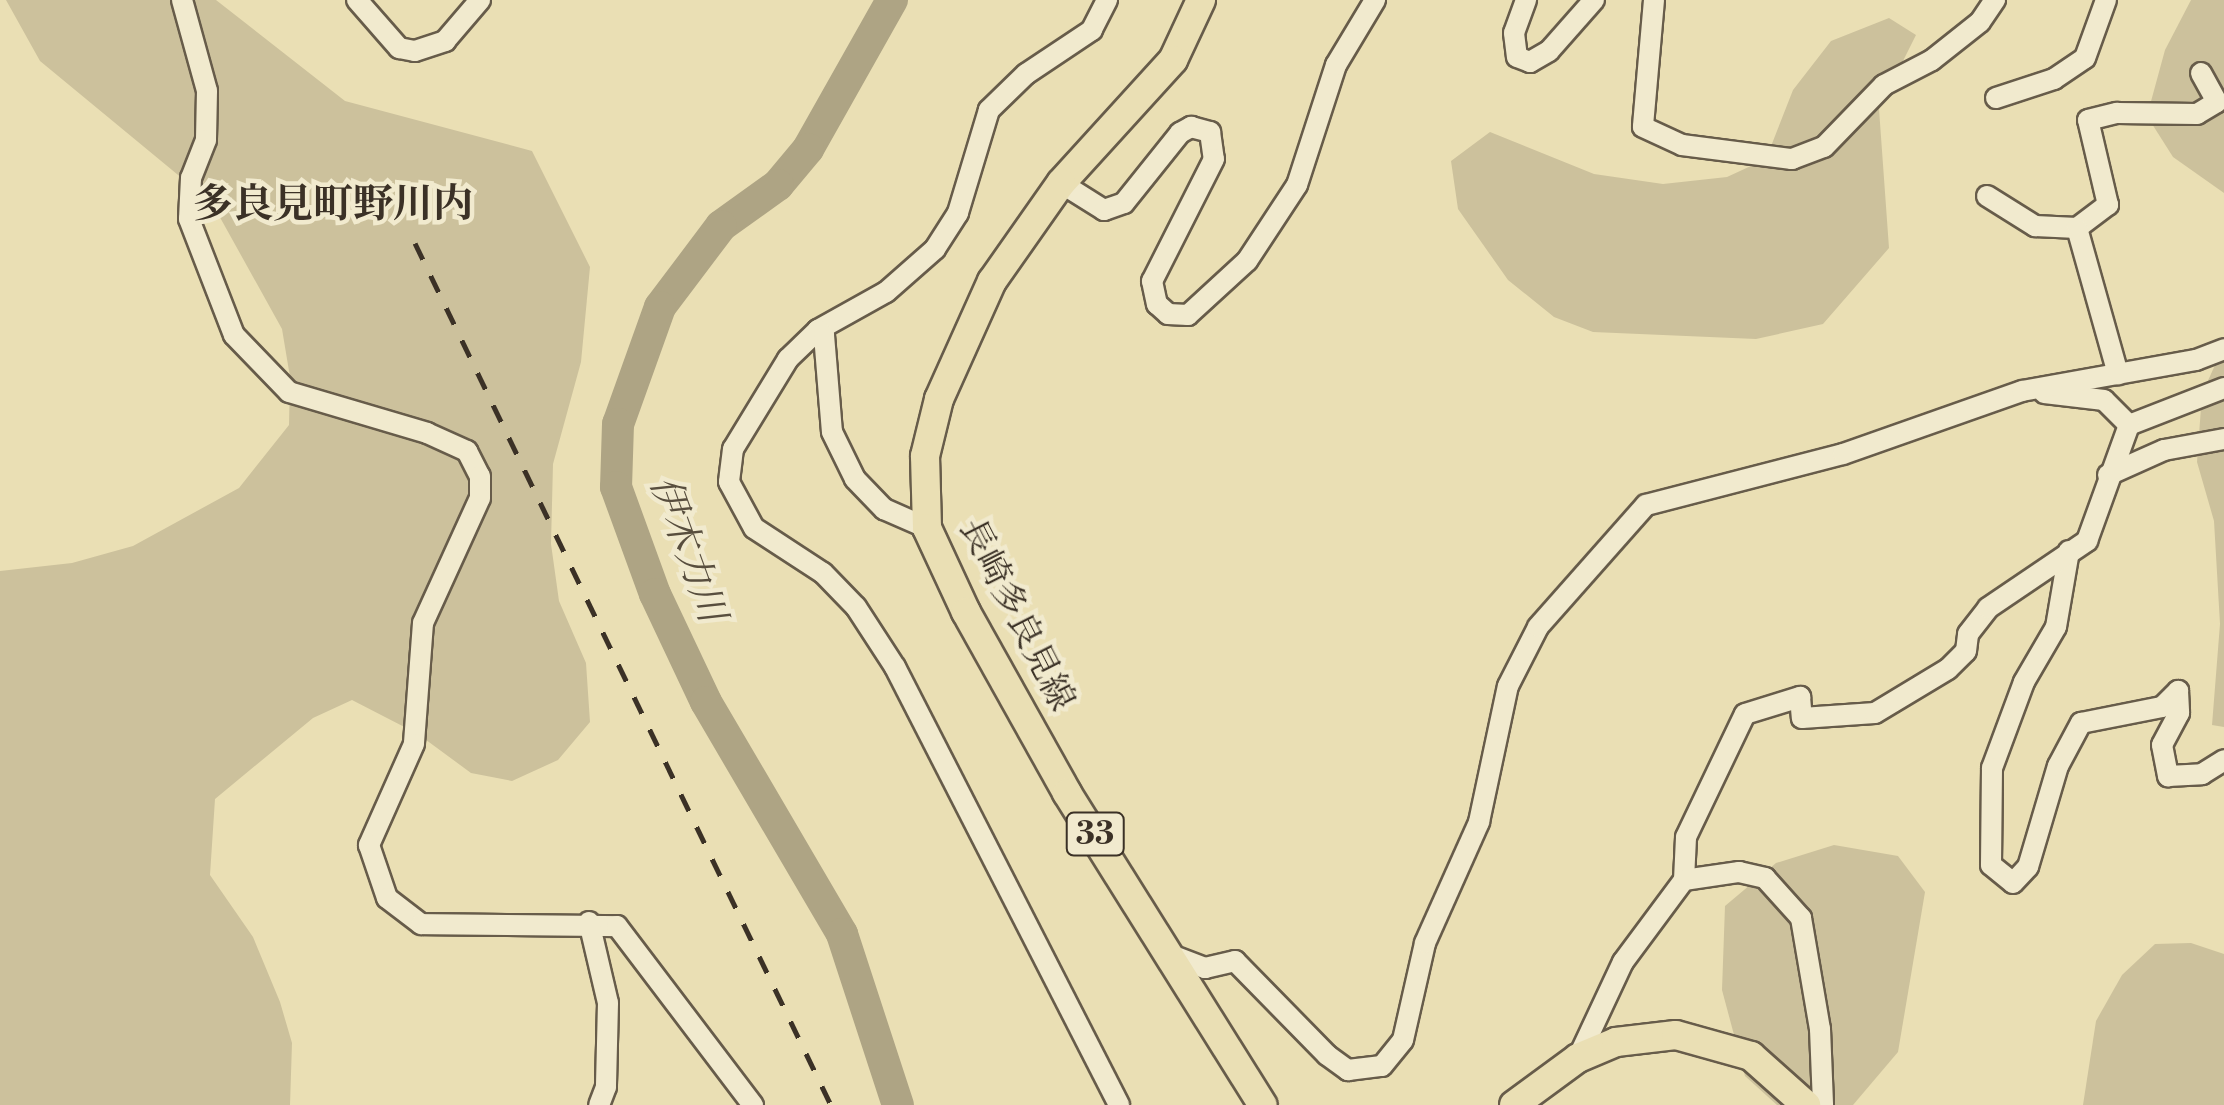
<!DOCTYPE html>
<html>
<head>
<meta charset="utf-8">
<style>
  body { margin:0 }
  #map { position:relative; width:2224px; height:1105px; overflow:hidden; background:#eadfb4; font-family:"Libre Bodoni","Noto Serif JP",serif }
  div>[style] { position:absolute }
  .green>* { inset:0; background:#ccc19c }
  .river>* { height:32px; margin:-16px; padding:0 16px; transform-origin:16px; border-radius:16px; background:#aea484 }
  .roads { filter:drop-shadow(2px 0 #675c4a) drop-shadow(-2px 0 #675c4a) drop-shadow(0 2px #675c4a) drop-shadow(0 -2px #675c4a) }
  .minor>* { height:20px; margin:-10px; padding:0 10px; transform-origin:10px; border-radius:10px; background:#f1eace }
  .major>* { height:28px; margin:-14px; padding:0 14px; transform-origin:14px; border-radius:14px; background:#eadfb4 }
  .rail>* { height:5px; margin-top:-2.5px; transform-origin:0; background:repeating-linear-gradient(90deg,#3b3126 0 18px,transparent 0 36px) }
  span { translate:-50% -50%; white-space:nowrap; text-align:center; line-height:1.15; -webkit-text-stroke:9px #f1eace; paint-order:stroke }
  .shield-label span { padding:2px 8px; background:#f1eace; border:2px solid; border-radius:8px; -webkit-text-stroke-width:0 }
  .shield-label { font-size:32px; color:#3b3126; font-weight:700 }
  .street-label { font-size:35px; color:#3b3126 }
  .water-label { font-size:38px; color:#584e3e; font-style:italic }
  .quarter-label { font-size:40px; color:#3b3126; font-weight:700 }
</style>
</head>
<body>
<div id="map">
  <div class="green">
    <i style="clip-path:polygon(6px 0,216px 0,345px 101px,532px 151px,590px 267px,581px 362px,553px 464px,551px 544px,559px 601px,586px 663px,590px 722px,558px 760px,512px 781px,471px 773px,418px 734px,352px 700px,313px 718px,215px 799px,210px 875px,253px 937px,280px 1002px,292px 1043px,290px 1105px,0 1105px,0 571px,72px 563px,133px 546px,239px 488px,289px 425px,290px 377px,282px 329px,212px 203px,40px 61px)"></i>
    <i style="clip-path:polygon(2191px 0,2224px 0,2224px 193px,2173px 157px,2147px 116px,2165px 50px)"></i>
    <i style="clip-path:polygon(1889px 18px,1916px 35px,1879px 109px,1889px 248px,1823px 324px,1756px 339px,1593px 332px,1554px 317px,1508px 280px,1458px 209px,1451px 161px,1490px 132px,1594px 174px,1663px 184px,1727px 177px,1766px 159px,1793px 90px,1831px 41px)"></i>
    <i style="clip-path:polygon(2224px 345px,2224px 727px,2212px 725px,2220px 624px,2214px 521px,2197px 462px,2202px 394px)"></i>
    <i style="clip-path:polygon(1834px 845px,1898px 856px,1925px 892px,1898px 1052px,1853px 1105px,1777px 1105px,1745px 1076px,1722px 990px,1725px 906px,1776px 863px)"></i>
    <i style="clip-path:polygon(2191px 943px,2224px 954px,2224px 1105px,2083px 1105px,2096px 1021px,2122px 975px,2155px 944px)"></i>
  </div>
  <div class="river">
    <i style="left:892px;top:0;width:171px;rotate:119.4deg"></i>
    <i style="left:808px;top:149px;width:47px;rotate:129.8deg"></i>
    <i style="left:778px;top:185px;width:70px;rotate:144.3deg"></i>
    <i style="left:721px;top:226px;width:101px;rotate:127deg"></i>
    <i style="left:660px;top:307px;width:124px;rotate:109.7deg"></i>
    <i style="left:618px;top:424px;width:63px;rotate:91.8deg"></i>
    <i style="left:616px;top:487px;width:114px;rotate:70deg"></i>
    <i style="left:655px;top:594px;width:119px;rotate:64.7deg"></i>
    <i style="left:706px;top:702px;width:269px;rotate:59.6deg"></i>
    <i style="left:842px;top:934px;width:180px;rotate:71.9deg"></i>
  </div>
  <div class="roads">
    <div class="minor">
      <i style="left:182px;top:0;width:94px;rotate:74.6deg"></i>
      <i style="left:207px;top:91px;width:49px;rotate:91.2deg"></i>
      <i style="left:206px;top:140px;width:41px;rotate:111.5deg"></i>
      <i style="left:191px;top:178px;width:41px;rotate:92.8deg"></i>
      <i style="left:189px;top:219px;width:124px;rotate:68.8deg"></i>
      <i style="left:234px;top:335px;width:79px;rotate:46deg"></i>
      <i style="left:289px;top:392px;width:144px;rotate:16.5deg"></i>
      <i style="left:427px;top:433px;width:44px;rotate:24.2deg"></i>
      <i style="left:467px;top:451px;width:28px;rotate:63deg"></i>
      <i style="left:480px;top:476px;width:22px;rotate:90deg"></i>
      <i style="left:480px;top:498px;width:137px;rotate:114.5deg"></i>
      <i style="left:423px;top:623px;width:121px;rotate:94.3deg"></i>
      <i style="left:414px;top:744px;width:111px;rotate:114deg"></i>
      <i style="left:369px;top:845px;width:56px;rotate:71.2deg"></i>
      <i style="left:387px;top:898px;width:43px;rotate:37.4deg"></i>
      <i style="left:421px;top:924px;width:196px;rotate:0.6deg"></i>
      <i style="left:617px;top:926px;width:225px;rotate:52.8deg"></i>
      <i style="left:357px;top:0;width:64px;rotate:48.8deg"></i>
      <i style="left:399px;top:48px;width:16px;rotate:11deg"></i>
      <i style="left:415px;top:51px;width:32px;rotate:-18deg"></i>
      <i style="left:445px;top:41px;width:54px;rotate:-49.5deg"></i>
      <i style="left:1107px;top:0;width:34px;rotate:117deg"></i>
      <i style="left:1092px;top:30px;width:79px;rotate:146.3deg"></i>
      <i style="left:1026px;top:74px;width:52px;rotate:135.8deg"></i>
      <i style="left:989px;top:110px;width:108px;rotate:106.8deg"></i>
      <i style="left:958px;top:213px;width:43px;rotate:122.6deg"></i>
      <i style="left:935px;top:249px;width:65px;rotate:138.7deg"></i>
      <i style="left:886px;top:292px;width:78px;rotate:150.8deg"></i>
      <i style="left:818px;top:330px;width:42px;rotate:136deg"></i>
      <i style="left:788px;top:359px;width:105px;rotate:121.4deg"></i>
      <i style="left:733px;top:449px;width:33px;rotate:97deg"></i>
      <i style="left:729px;top:482px;width:52px;rotate:61.5deg"></i>
      <i style="left:754px;top:528px;width:82px;rotate:33.1deg"></i>
      <i style="left:823px;top:573px;width:47px;rotate:45.9deg"></i>
      <i style="left:856px;top:607px;width:72px;rotate:57deg"></i>
      <i style="left:895px;top:667px;width:492px;rotate:62.9deg"></i>
      <i style="left:1526px;top:0;width:35px;rotate:110deg"></i>
      <i style="left:1514px;top:33px;width:24px;rotate:83deg"></i>
      <i style="left:1517px;top:57px;width:14px;rotate:21deg"></i>
      <i style="left:1530px;top:62px;width:22px;rotate:-30deg"></i>
      <i style="left:1549px;top:51px;width:68px;rotate:-48.6deg"></i>
      <i style="left:1654px;top:0;width:127px;rotate:95deg"></i>
      <i style="left:1643px;top:127px;width:43px;rotate:24.8deg"></i>
      <i style="left:1682px;top:145px;width:111px;rotate:7.3deg"></i>
      <i style="left:1792px;top:159px;width:34px;rotate:-21deg"></i>
      <i style="left:1824px;top:147px;width:86px;rotate:-45.9deg"></i>
      <i style="left:1884px;top:85px;width:54px;rotate:-27.5deg"></i>
      <i style="left:1932px;top:60px;width:61px;rotate:-38.4deg"></i>
      <i style="left:1980px;top:22px;width:27px;rotate:-56deg"></i>
      <i style="left:1996px;top:98px;width:61px;rotate:-18.1deg"></i>
      <i style="left:2054px;top:79px;width:37px;rotate:-34deg"></i>
      <i style="left:2085px;top:58px;width:62px;rotate:-70.1deg"></i>
      <i style="left:1061px;top:183px;width:51px;rotate:32.1deg"></i>
      <i style="left:1104px;top:210px;width:21px;rotate:-19deg"></i>
      <i style="left:1124px;top:203px;width:90px;rotate:-51.3deg"></i>
      <i style="left:1180px;top:133px;width:13px;rotate:-29deg"></i>
      <i style="left:1191px;top:127px;width:20px;rotate:15deg"></i>
      <i style="left:1210px;top:132px;width:27px;rotate:82deg"></i>
      <i style="left:1214px;top:159px;width:137px;rotate:116.9deg"></i>
      <i style="left:1152px;top:281px;width:24px;rotate:78deg"></i>
      <i style="left:1157px;top:304px;width:15px;rotate:42deg"></i>
      <i style="left:1168px;top:314px;width:20px;rotate:3deg"></i>
      <i style="left:1188px;top:315px;width:80px;rotate:-42.5deg"></i>
      <i style="left:1247px;top:261px;width:91px;rotate:-56.7deg"></i>
      <i style="left:1297px;top:185px;width:126px;rotate:-72deg"></i>
      <i style="left:1336px;top:65px;width:76px;rotate:-59deg"></i>
      <i style="left:1987px;top:196px;width:57px;rotate:32deg"></i>
      <i style="left:2035px;top:226px;width:42px;rotate:2.7deg"></i>
      <i style="left:2077px;top:228px;width:39px;rotate:-37deg"></i>
      <i style="left:2108px;top:205px;width:87px;rotate:-103.2deg"></i>
      <i style="left:2088px;top:120px;width:30px;rotate:-14deg"></i>
      <i style="left:2117px;top:113px;width:80px;rotate:0.7deg"></i>
      <i style="left:2197px;top:114px;width:23px;rotate:-31deg"></i>
      <i style="left:2217px;top:102px;width:33px;rotate:-119deg"></i>
      <i style="left:2077px;top:228px;width:152px;rotate:74.3deg"></i>
      <i style="left:818px;top:330px;width:8px;rotate:40deg"></i>
      <i style="left:824px;top:335px;width:97px;rotate:85.3deg"></i>
      <i style="left:832px;top:432px;width:52px;rotate:63.9deg"></i>
      <i style="left:855px;top:479px;width:42px;rotate:46deg"></i>
      <i style="left:884px;top:509px;width:47px;rotate:23.8deg"></i>
      <i style="left:2129px;top:425px;width:102px;rotate:-21.3deg"></i>
      <i style="left:2108px;top:475px;width:61px;rotate:-24.1deg"></i>
      <i style="left:2164px;top:450px;width:61px;rotate:-10.4deg"></i>
      <i style="left:2069px;top:551px;width:77px;rotate:99.7deg"></i>
      <i style="left:2056px;top:627px;width:64px;rotate:120.2deg"></i>
      <i style="left:2024px;top:682px;width:92px;rotate:110.4deg"></i>
      <i style="left:1992px;top:768px;width:97px;rotate:90.6deg"></i>
      <i style="left:1991px;top:865px;width:28px;rotate:39deg"></i>
      <i style="left:2013px;top:883px;width:22px;rotate:-47deg"></i>
      <i style="left:2028px;top:867px;width:105px;rotate:-73.5deg"></i>
      <i style="left:2058px;top:766px;width:49px;rotate:-61.9deg"></i>
      <i style="left:2081px;top:723px;width:83px;rotate:-11.2deg"></i>
      <i style="left:2162px;top:707px;width:23px;rotate:-45deg"></i>
      <i style="left:2178px;top:691px;width:22px;rotate:87deg"></i>
      <i style="left:2179px;top:713px;width:36px;rotate:118deg"></i>
      <i style="left:2162px;top:745px;width:32px;rotate:79deg"></i>
      <i style="left:2168px;top:776px;width:34px;rotate:-3deg"></i>
      <i style="left:2202px;top:774px;width:26px;rotate:-32deg"></i>
      <i style="left:1684px;top:880px;width:43px;rotate:-87.3deg"></i>
      <i style="left:1686px;top:837px;width:136px;rotate:-64.4deg"></i>
      <i style="left:1745px;top:714px;width:58px;rotate:-17.2deg"></i>
      <i style="left:1800px;top:697px;width:21px;rotate:85deg"></i>
      <i style="left:1802px;top:718px;width:73px;rotate:-3.9deg"></i>
      <i style="left:1875px;top:713px;width:85px;rotate:-31.1deg"></i>
      <i style="left:1948px;top:669px;width:25px;rotate:-45deg"></i>
      <i style="left:1966px;top:651px;width:17px;rotate:-83deg"></i>
      <i style="left:1968px;top:634px;width:33px;rotate:-52deg"></i>
      <i style="left:1988px;top:608px;width:120px;rotate:-34.1deg"></i>
      <i style="left:2087px;top:541px;width:123px;rotate:-70.1deg"></i>
      <i style="left:2129px;top:425px;width:35px;rotate:-135deg"></i>
      <i style="left:2104px;top:400px;width:60px;rotate:-173.3deg"></i>
      <i style="left:589px;top:922px;width:83px;rotate:76.8deg"></i>
      <i style="left:608px;top:1003px;width:84px;rotate:91.4deg"></i>
      <i style="left:606px;top:1087px;width:19px;rotate:111deg"></i>
      <i style="left:1166px;top:953px;width:42px;rotate:21deg"></i>
      <i style="left:1205px;top:968px;width:31px;rotate:-13deg"></i>
      <i style="left:1235px;top:961px;width:132px;rotate:45.6deg"></i>
      <i style="left:1327px;top:1055px;width:26px;rotate:36deg"></i>
      <i style="left:1348px;top:1070px;width:34px;rotate:-7deg"></i>
      <i style="left:1382px;top:1066px;width:33px;rotate:-51deg"></i>
      <i style="left:1403px;top:1040px;width:99px;rotate:-77.2deg"></i>
      <i style="left:1425px;top:943px;width:133px;rotate:-65.9deg"></i>
      <i style="left:1479px;top:822px;width:139px;rotate:-78deg"></i>
      <i style="left:1508px;top:686px;width:66px;rotate:-63deg"></i>
      <i style="left:1538px;top:627px;width:163px;rotate:-48.5deg"></i>
      <i style="left:1646px;top:505px;width:203px;rotate:-14.5deg"></i>
      <i style="left:1843px;top:454px;width:190px;rotate:-19.4deg"></i>
      <i style="left:2022px;top:391px;width:177px;rotate:-10.1deg"></i>
      <i style="left:2196px;top:360px;width:30px;rotate:-21deg"></i>
      <i style="left:1578px;top:1058px;width:106px;rotate:-64.9deg"></i>
      <i style="left:1623px;top:962px;width:102px;rotate:-53.4deg"></i>
      <i style="left:1684px;top:880px;width:56px;rotate:-8.3deg"></i>
      <i style="left:1739px;top:872px;width:27px;rotate:13deg"></i>
      <i style="left:1765px;top:878px;width:54px;rotate:48deg"></i>
      <i style="left:1801px;top:918px;width:113px;rotate:80.3deg"></i>
      <i style="left:1820px;top:1029px;width:76px;rotate:87.7deg"></i>
    </div>
    <div class="major">
      <i style="left:1201px;top:0;width:66px;rotate:115deg"></i>
      <i style="left:1173px;top:60px;width:166px;rotate:132.3deg"></i>
      <i style="left:1061px;top:183px;width:120px;rotate:125.1deg"></i>
      <i style="left:992px;top:281px;width:129px;rotate:114.2deg"></i>
      <i style="left:939px;top:399px;width:59px;rotate:103.8deg"></i>
      <i style="left:925px;top:456px;width:72px;rotate:88.4deg"></i>
      <i style="left:927px;top:528px;width:93px;rotate:65.1deg"></i>
      <i style="left:966px;top:612px;width:207px;rotate:60.8deg"></i>
      <i style="left:1067px;top:793px;width:368px;rotate:57.9deg"></i>
      <i style="left:1514px;top:1105px;width:79px;rotate:-36.3deg"></i>
      <i style="left:1578px;top:1058px;width:41px;rotate:-22.8deg"></i>
      <i style="left:1616px;top:1042px;width:60px;rotate:-6.7deg"></i>
      <i style="left:1676px;top:1035px;width:78px;rotate:15.6deg"></i>
      <i style="left:1751px;top:1056px;width:74px;rotate:41.7deg"></i>
    </div>
  </div>
  <div class="rail">
    <i style="left:415px;top:243px;width:957px;rotate:64.24deg"></i>
  </div>
  <div class="shield-label">
    <span style="left:1095px;top:834px">33</span>
  </div>
  <div class="street-label">
    <span style="left:1016px;top:615px;rotate:63deg">長崎多良見線</span>
  </div>
  <div class="water-label">
    <span style="left:687px;top:549px;rotate:70deg">伊木力川</span>
  </div>
  <div class="quarter-label">
    <span style="left:333px;top:205px">多良見町野川内</span>
  </div>
</div>
</body>
</html>
